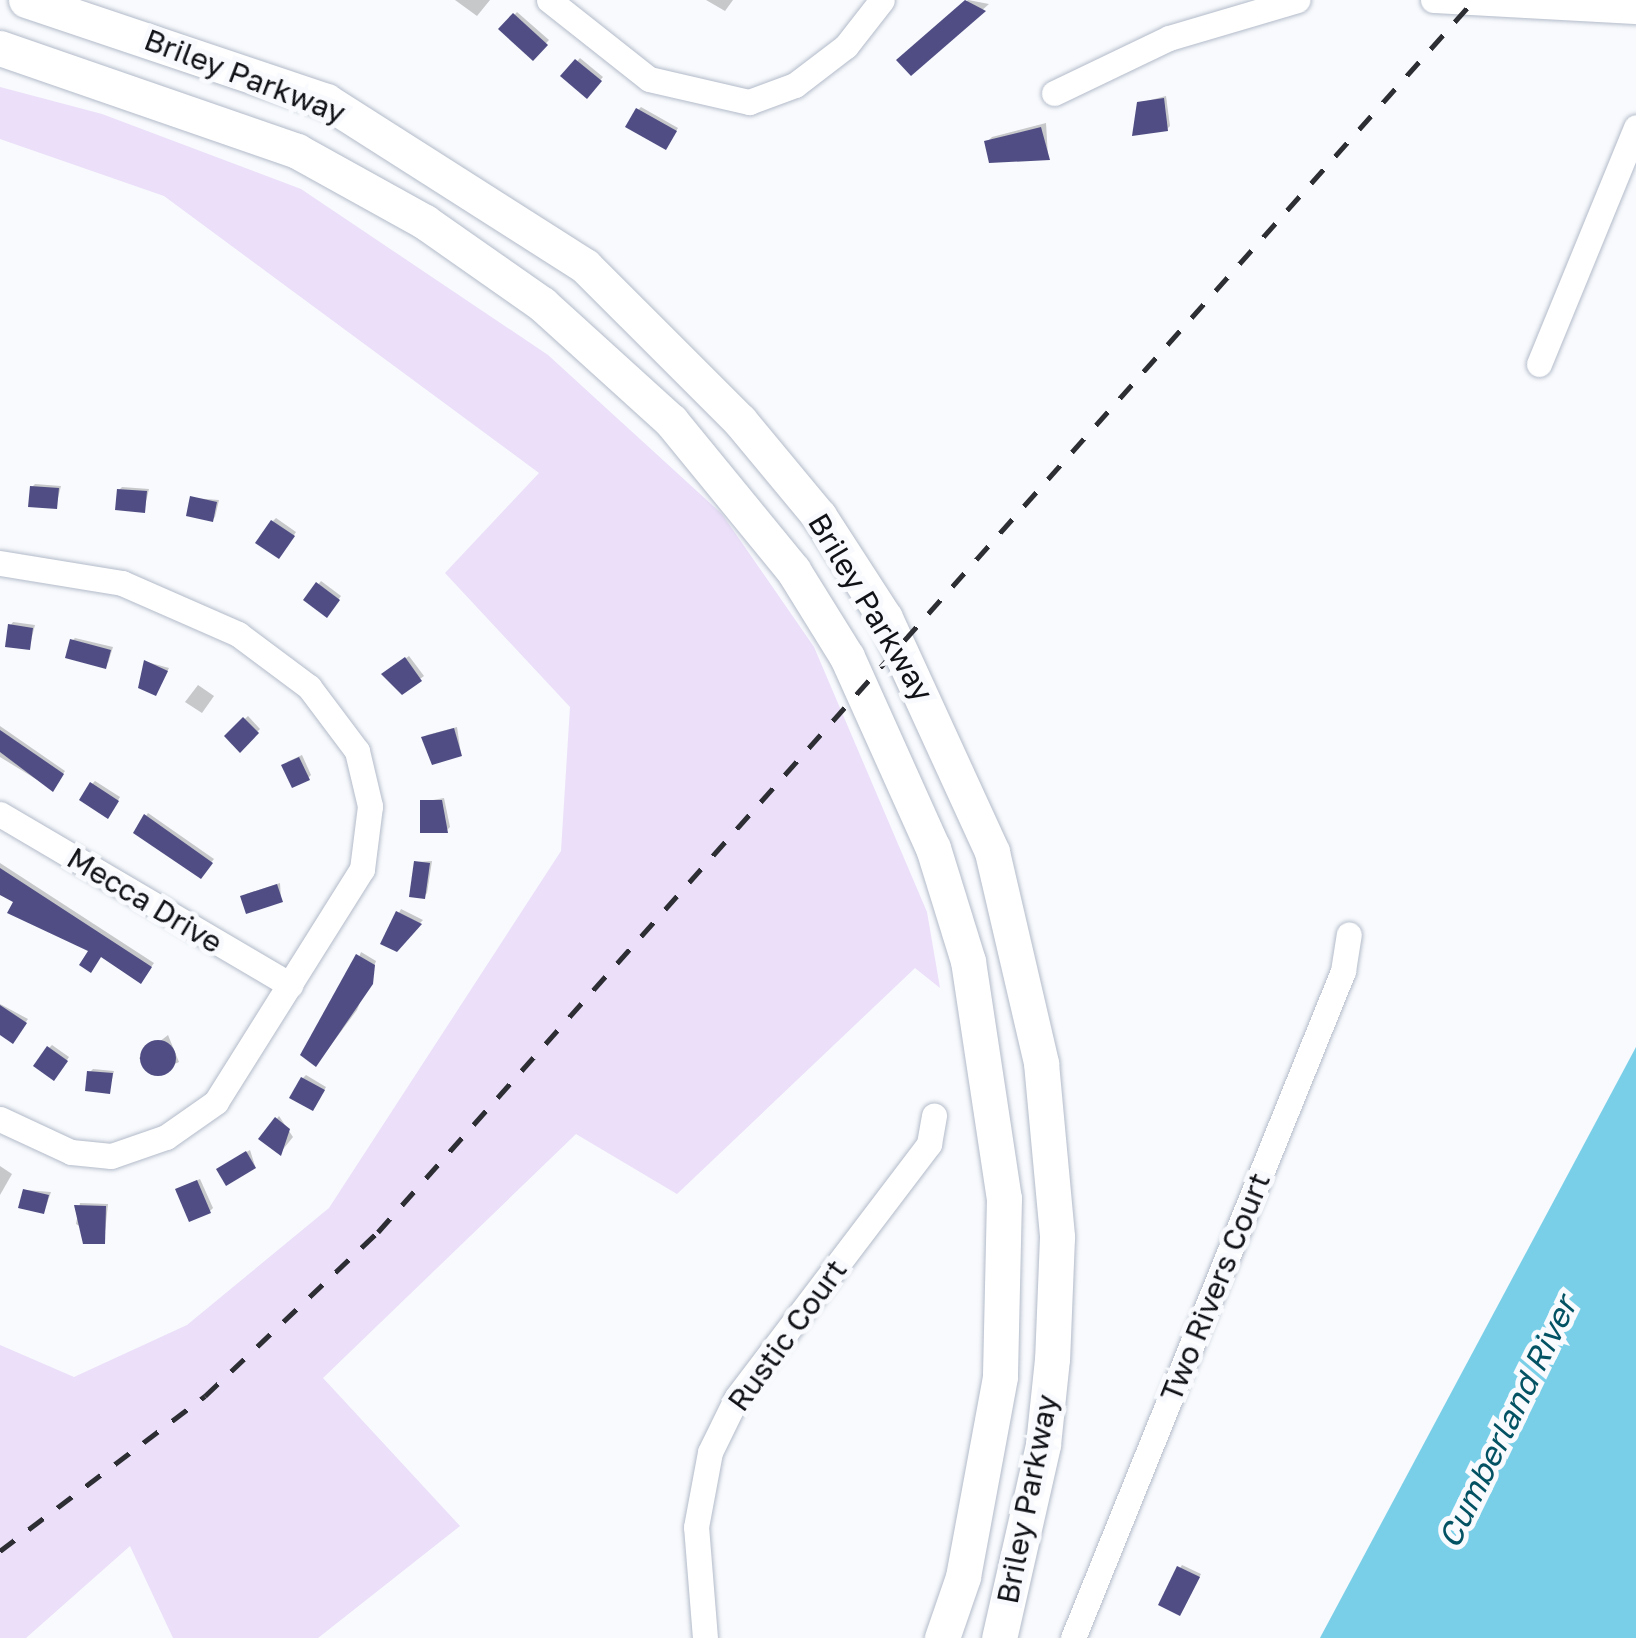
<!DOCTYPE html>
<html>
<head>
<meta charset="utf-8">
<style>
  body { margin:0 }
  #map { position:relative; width:1636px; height:1638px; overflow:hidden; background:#f8fafd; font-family:"Golos Text",sans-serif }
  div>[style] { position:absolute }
  .green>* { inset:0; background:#ebdff9 }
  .water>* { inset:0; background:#7acfe8 }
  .shadow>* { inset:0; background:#0003 }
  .building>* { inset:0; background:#504d84 }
  .round { border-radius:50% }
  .roads { filter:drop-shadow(0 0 2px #b3bbc9) drop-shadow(0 0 2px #b3bbc9) }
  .minor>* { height:25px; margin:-12.5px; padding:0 12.5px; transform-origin:12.5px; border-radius:12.5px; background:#fff }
  .highway>* { height:35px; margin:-17.5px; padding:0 17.5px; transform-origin:17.5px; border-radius:17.5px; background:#fff }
  .rail>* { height:5px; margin-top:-2.5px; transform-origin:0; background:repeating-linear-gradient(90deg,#2c2e33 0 18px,transparent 0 36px) }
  span { translate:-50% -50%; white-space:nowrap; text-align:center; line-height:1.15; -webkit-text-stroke:10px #f8fafd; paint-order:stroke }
  .street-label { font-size:30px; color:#101217 }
  .water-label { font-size:32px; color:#035263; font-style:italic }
</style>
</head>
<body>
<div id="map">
  <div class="green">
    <div style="clip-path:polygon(0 87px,102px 114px,301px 189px,548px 355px,722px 514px,814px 647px,927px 912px,940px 988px,915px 968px,677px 1194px,576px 1134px,323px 1378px,460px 1526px,318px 1638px,173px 1638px,130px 1546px,26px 1638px,0 1638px,0 1345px,74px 1377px,187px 1325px,329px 1208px,561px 851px,570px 707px,445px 573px,539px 473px,164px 196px,0 139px)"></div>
  </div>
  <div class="water">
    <div style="clip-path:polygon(1636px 1047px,1636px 1638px,1320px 1638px,1321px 1636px)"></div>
  </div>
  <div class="shadow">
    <div style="clip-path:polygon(455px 0,490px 0,477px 16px)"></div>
    <div style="clip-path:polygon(706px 0,733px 0,725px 11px)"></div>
    <div style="clip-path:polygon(968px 0,989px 4px,911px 73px,905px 55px)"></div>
    <div style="clip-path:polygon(517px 12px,549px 40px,533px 57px,502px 29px)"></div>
    <div style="clip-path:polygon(580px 58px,603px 77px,587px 95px,564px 76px)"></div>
    <div style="clip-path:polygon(1166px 96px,1170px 126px,1167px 129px,1139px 103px)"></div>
    <div style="clip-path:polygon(641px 107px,678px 128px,668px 144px,638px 110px)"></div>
    <div style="clip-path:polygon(1046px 123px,1048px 157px,987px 142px,992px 137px)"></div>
    <div style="clip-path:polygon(61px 486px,56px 506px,32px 487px,35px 484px)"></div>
    <div style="clip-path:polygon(149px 489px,144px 510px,119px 490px,122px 487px)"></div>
    <div style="clip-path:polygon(193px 498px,219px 500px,215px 517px,212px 520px)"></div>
    <div style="clip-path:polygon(276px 518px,296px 532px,282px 553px,273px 521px)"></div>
    <div style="clip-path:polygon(321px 581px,341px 596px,327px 614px,307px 599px)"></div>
    <div style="clip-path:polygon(35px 625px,29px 648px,10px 626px,13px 622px)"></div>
    <div style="clip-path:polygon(75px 638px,113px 647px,108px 663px,72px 641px)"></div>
    <div style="clip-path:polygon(409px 656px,424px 676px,402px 692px,387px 672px)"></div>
    <div style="clip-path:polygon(147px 662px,169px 668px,158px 690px)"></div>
    <div style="clip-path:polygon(198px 685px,214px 696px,202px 713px,185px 702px)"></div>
    <div style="clip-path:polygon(248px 716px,260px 729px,240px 749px,227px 736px)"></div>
    <div style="clip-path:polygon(0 726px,65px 771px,52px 789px,0 757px)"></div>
    <div style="clip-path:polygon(457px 727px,461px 754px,424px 738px,427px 735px)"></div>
    <div style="clip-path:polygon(302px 755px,311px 775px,308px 778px,287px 762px)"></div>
    <div style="clip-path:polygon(95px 781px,120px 797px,111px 812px,92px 784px)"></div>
    <div style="clip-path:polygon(444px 798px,450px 827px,447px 830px,422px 802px)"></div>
    <div style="clip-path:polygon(148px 813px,214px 859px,200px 876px,146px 816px)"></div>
    <div style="clip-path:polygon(432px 861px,427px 893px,424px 896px,416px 862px)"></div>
    <div style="clip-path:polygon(0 863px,154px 963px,144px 977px,0 892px)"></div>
    <div style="clip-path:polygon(280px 883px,281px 899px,243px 897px,246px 894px)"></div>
    <div style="clip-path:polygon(401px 909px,423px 920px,396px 949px,383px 943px)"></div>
    <div style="clip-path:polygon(361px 952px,376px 961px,357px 1010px,319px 1061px)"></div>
    <div style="clip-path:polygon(0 1004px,28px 1019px,15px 1037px,0 1033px)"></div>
    <div style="clip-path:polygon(168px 1035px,179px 1062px,151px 1075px,139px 1058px)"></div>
    <div style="clip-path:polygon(52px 1045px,69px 1057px,57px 1075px,49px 1048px)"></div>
    <div style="clip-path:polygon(114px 1071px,109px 1091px,90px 1072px,93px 1069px)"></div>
    <div style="clip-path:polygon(306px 1075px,326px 1087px,316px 1105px,303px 1078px)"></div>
    <div style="clip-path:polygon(279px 1116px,293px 1137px,280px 1153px,262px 1138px)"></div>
    <div style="clip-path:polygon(250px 1150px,255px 1166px,222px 1166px)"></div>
    <div style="clip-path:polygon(0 1166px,12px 1174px,0 1195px)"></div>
    <div style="clip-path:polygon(200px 1179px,213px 1208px,210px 1211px,181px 1187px)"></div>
    <div style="clip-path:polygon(25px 1190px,51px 1192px,44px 1212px)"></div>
    <div style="clip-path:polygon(80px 1203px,108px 1204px,104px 1241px,76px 1224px)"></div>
    <div style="clip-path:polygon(1182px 1565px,1201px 1574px,1183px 1610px,1180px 1568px)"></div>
  </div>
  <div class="building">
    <div style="clip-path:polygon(965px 0,986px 11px,911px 76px,896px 60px)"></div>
    <div style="clip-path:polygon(513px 13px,548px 45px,533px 61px,498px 29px)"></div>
    <div style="clip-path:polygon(575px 59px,602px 81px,587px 99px,560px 76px)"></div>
    <div style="clip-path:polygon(1164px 98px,1168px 131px,1132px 136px,1137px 102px)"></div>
    <div style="clip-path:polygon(636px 108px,677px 131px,666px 150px,625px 127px)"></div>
    <div style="clip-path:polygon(1041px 127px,1050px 160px,989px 163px,984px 141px)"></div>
    <div style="clip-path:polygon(30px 486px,59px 488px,57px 509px,28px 507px)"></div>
    <div style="clip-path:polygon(117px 489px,147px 491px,145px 513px,115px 510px)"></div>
    <div style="clip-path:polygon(190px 496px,217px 502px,213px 522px,186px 516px)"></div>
    <div style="clip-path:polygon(271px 520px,295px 536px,279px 559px,255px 543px)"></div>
    <div style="clip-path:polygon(316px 582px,340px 600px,327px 618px,303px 600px)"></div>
    <div style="clip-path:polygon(8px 624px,33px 628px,30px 650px,5px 647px)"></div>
    <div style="clip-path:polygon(70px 639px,111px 650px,106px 669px,65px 658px)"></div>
    <div style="clip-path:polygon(405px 657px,422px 681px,402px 695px,381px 674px)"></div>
    <div style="clip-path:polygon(144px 660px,168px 671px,156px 696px,138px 688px)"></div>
    <div style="clip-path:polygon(243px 717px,259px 733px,240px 753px,224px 736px)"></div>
    <div style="clip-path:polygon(454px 728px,462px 756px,432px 765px,421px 737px)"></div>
    <div style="clip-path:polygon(0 730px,64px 774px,53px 792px,0 752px)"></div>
    <div style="clip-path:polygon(299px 757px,310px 780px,292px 788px,281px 765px)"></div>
    <div style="clip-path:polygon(90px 782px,119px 801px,108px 819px,79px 800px)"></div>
    <div style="clip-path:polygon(420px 800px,442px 800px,448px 833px,420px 833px)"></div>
    <div style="clip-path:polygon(144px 814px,213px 863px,201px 879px,133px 833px)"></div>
    <div style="clip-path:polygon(414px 861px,430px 863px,425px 899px,409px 897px)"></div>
    <div style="clip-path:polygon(0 868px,152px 967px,141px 984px,101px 957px,91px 973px,79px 965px,88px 951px,7px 913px,13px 902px,0 895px)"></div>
    <div style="clip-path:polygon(277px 884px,283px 902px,246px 914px,240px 896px)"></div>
    <div style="clip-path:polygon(396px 911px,422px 924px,397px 952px,380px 944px)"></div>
    <div style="clip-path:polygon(356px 954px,375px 965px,373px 984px,316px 1067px,300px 1055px)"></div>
    <div style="clip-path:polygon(0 1005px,27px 1023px,13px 1044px,0 1035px)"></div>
    <div class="round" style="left:140px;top:1040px;width:36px;height:36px"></div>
    <div style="clip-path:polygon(47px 1046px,68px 1061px,54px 1081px,33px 1066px)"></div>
    <div style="clip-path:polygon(87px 1071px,113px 1073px,110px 1094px,85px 1091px)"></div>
    <div style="clip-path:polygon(301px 1077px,325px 1090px,313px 1111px,289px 1098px)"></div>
    <div style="clip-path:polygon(275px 1117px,290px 1129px,281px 1156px,258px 1139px)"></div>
    <div style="clip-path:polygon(246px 1151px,256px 1168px,226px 1186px,216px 1169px)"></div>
    <div style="clip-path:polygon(197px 1180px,211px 1213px,189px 1222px,175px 1189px)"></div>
    <div style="clip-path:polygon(23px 1189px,49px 1195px,44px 1214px,18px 1208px)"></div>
    <div style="clip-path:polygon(74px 1205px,106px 1206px,105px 1244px,83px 1244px)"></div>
    <div style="clip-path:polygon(1177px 1566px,1200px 1577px,1180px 1616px,1158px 1605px)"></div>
  </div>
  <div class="roads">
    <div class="minor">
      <div style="left:549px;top:0;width:127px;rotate:38.3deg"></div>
      <div style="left:649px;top:79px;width:103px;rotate:13deg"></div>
      <div style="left:749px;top:102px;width:49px;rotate:-20.3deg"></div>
      <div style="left:795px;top:85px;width:64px;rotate:-37.4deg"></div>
      <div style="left:846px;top:46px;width:58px;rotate:-52deg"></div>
      <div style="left:1433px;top:0;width:203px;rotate:3.1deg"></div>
      <div style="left:1054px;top:93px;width:127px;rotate:-25.6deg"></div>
      <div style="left:1169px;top:38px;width:134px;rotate:-16.5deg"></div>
      <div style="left:1539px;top:364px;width:256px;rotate:-67.7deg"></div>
      <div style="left:0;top:563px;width:124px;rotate:9.3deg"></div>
      <div style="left:122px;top:583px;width:127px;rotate:23.7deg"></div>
      <div style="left:238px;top:634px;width:89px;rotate:36.7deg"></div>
      <div style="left:309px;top:687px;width:80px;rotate:53.1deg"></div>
      <div style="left:357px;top:751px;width:57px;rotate:76.7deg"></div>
      <div style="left:370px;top:806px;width:64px;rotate:97.2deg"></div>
      <div style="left:362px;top:869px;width:275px;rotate:122.1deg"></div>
      <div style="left:216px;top:1102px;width:61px;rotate:145deg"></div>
      <div style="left:166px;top:1137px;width:58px;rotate:160.9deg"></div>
      <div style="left:111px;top:1156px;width:40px;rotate:-174.3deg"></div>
      <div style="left:71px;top:1152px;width:78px;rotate:-155.1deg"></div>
      <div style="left:0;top:814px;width:337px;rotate:30.5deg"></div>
      <div style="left:705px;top:1638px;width:111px;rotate:-94.6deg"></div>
      <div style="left:696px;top:1527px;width:76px;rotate:-79.4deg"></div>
      <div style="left:710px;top:1452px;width:61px;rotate:-63.9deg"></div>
      <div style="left:737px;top:1397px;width:318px;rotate:-52.8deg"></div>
      <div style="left:929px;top:1144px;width:29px;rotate:-80deg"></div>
      <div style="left:1073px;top:1638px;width:720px;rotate:-67.96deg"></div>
      <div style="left:1343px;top:971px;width:37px;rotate:-81deg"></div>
    </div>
    <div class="highway">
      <div style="left:26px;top:0;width:317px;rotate:18.6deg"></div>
      <div style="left:326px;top:101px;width:307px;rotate:32.5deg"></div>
      <div style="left:585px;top:266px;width:219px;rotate:45deg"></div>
      <div style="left:740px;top:421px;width:124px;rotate:50.3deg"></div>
      <div style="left:819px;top:516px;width:121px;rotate:57.1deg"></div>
      <div style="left:885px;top:618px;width:257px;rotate:65.4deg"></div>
      <div style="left:992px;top:852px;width:217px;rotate:76.9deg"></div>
      <div style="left:1041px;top:1063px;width:175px;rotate:84.7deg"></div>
      <div style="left:1057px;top:1237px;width:122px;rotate:92.3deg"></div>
      <div style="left:1052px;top:1359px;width:86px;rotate:96deg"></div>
      <div style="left:1043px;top:1445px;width:198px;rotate:102.8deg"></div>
      <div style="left:0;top:48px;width:314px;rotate:19.1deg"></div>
      <div style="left:297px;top:151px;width:146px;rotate:29deg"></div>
      <div style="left:425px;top:222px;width:143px;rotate:35deg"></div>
      <div style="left:542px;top:304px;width:174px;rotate:42.2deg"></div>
      <div style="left:671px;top:421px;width:193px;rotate:50.7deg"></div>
      <div style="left:793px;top:570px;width:102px;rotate:58.2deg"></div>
      <div style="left:847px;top:657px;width:209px;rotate:65.8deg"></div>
      <div style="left:933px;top:848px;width:118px;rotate:72.8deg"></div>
      <div style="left:968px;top:961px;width:240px;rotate:81.4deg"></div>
      <div style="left:1004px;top:1198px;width:179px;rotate:91.3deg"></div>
      <div style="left:1000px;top:1377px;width:203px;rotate:100.5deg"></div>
      <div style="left:963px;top:1577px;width:65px;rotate:109deg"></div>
    </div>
  </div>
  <div class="rail">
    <div style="left:0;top:1551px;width:257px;rotate:-37.1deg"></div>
    <div style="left:205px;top:1396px;width:238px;rotate:-43.5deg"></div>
    <div style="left:378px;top:1232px;width:1649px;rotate:-48.34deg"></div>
  </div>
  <div class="street-label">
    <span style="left:245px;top:76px;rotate:21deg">Briley Parkway</span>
    <span style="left:871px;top:607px;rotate:59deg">Briley Parkway</span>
    <span style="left:145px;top:900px;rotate:31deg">Mecca Drive</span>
    <span style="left:1215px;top:1287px;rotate:-68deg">Two Rivers Court</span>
    <span style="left:787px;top:1335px;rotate:-54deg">Rustic Court</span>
    <span style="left:1027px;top:1499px;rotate:-79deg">Briley Parkway</span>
  </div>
  <div class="water-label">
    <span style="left:1507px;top:1422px;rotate:-64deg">Cumberland River</span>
  </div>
</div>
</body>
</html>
